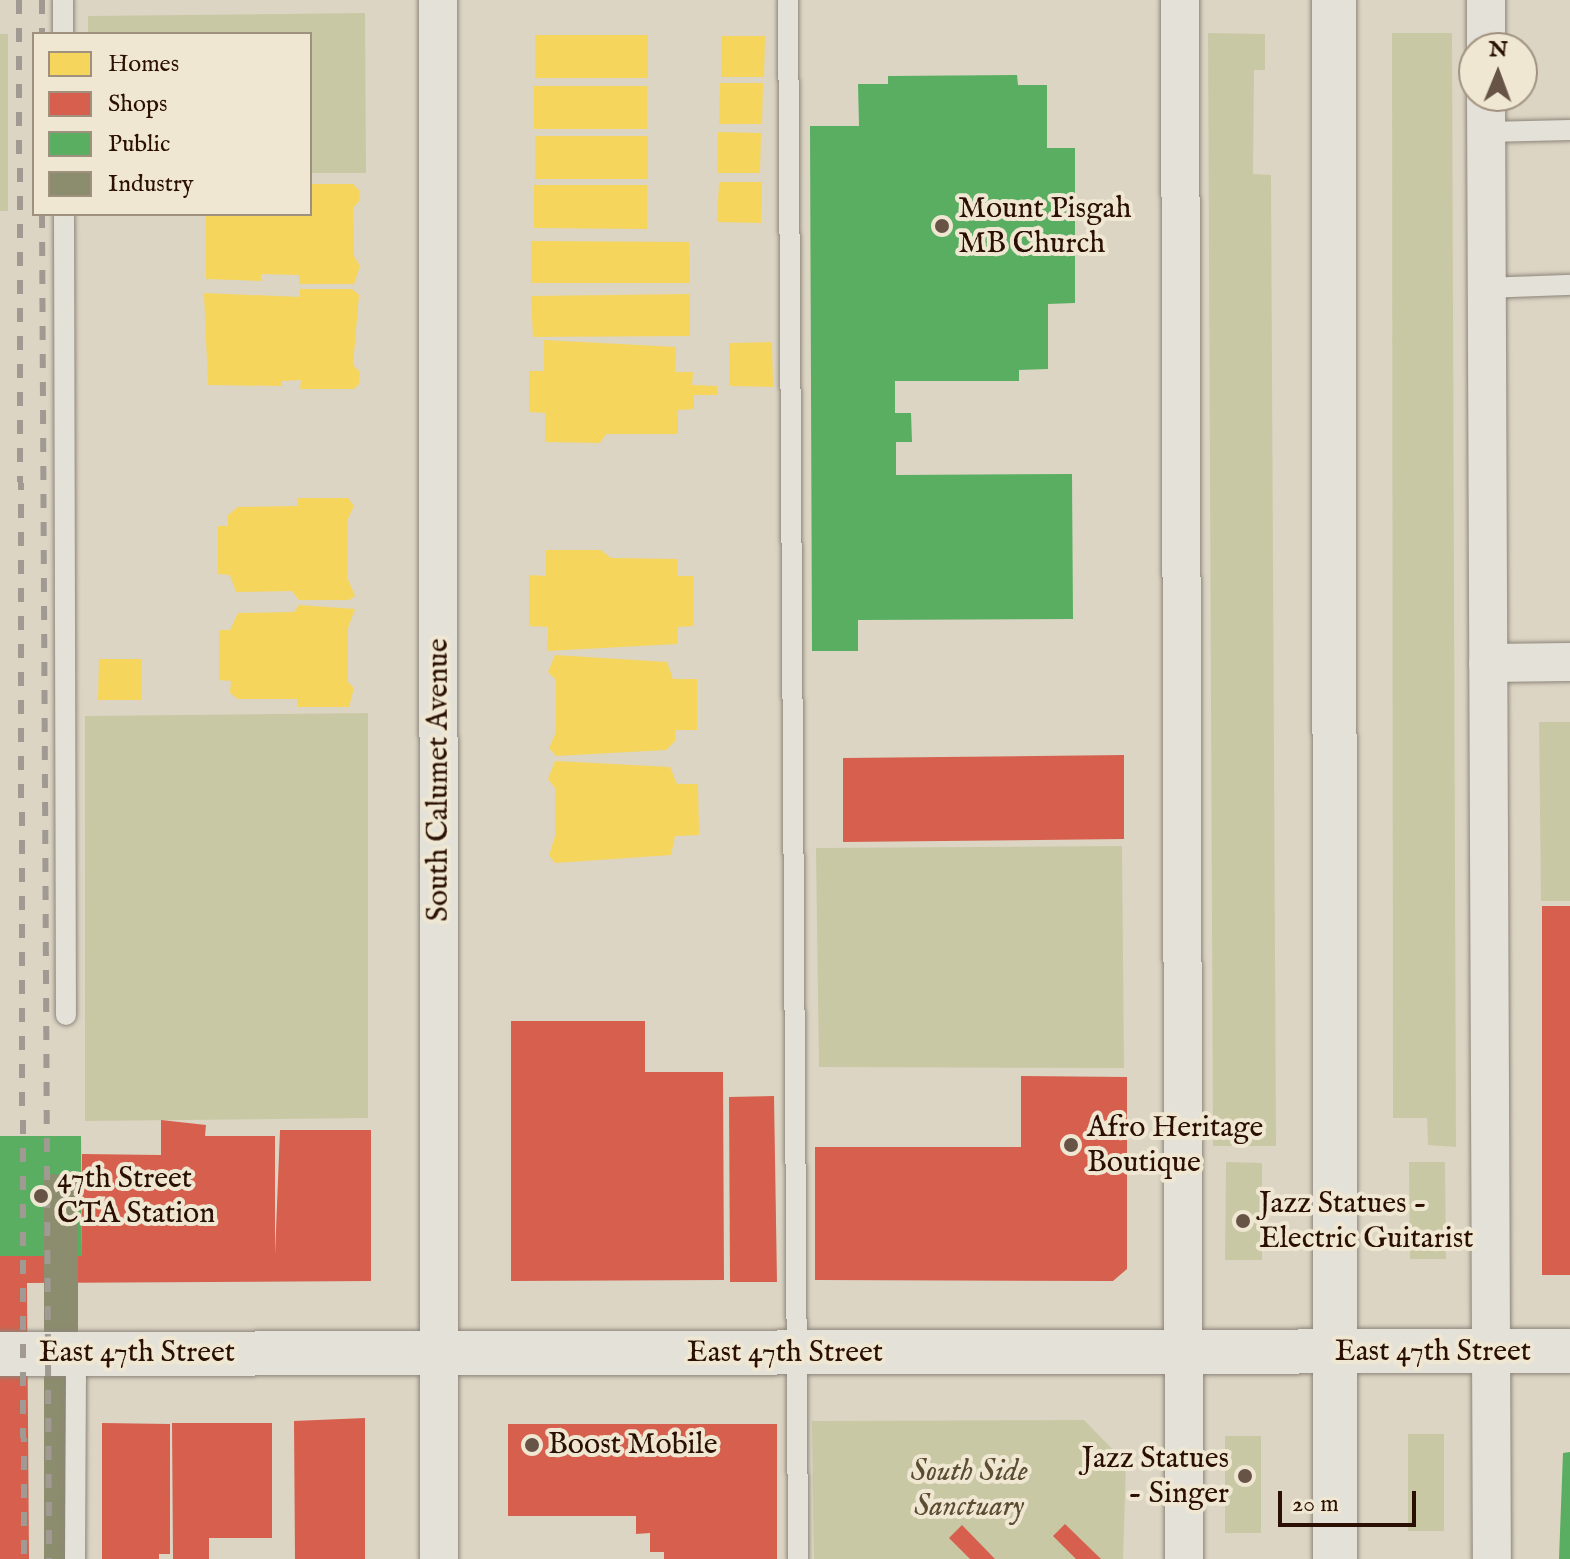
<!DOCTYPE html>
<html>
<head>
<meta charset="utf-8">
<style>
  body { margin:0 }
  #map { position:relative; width:1570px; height:1559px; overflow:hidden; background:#dcd5c4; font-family:"IM FELL English",serif }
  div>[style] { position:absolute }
  .green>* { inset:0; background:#c9c8a5 }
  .homes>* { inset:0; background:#f6d55c }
  .shops>* { inset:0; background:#d6604d }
  .public>* { inset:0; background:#5aae61 }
  .industry>* { inset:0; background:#8c8c6e }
  .roads { filter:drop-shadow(0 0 2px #8d857a) drop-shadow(0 0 2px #8d857a) }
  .lane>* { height:20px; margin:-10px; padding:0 10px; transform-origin:10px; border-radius:10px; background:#e4e1d8 }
  .street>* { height:38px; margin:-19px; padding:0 19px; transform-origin:19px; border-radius:19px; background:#e4e1d8 }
  .secondary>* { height:44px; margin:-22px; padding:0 22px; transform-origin:22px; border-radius:22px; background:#e4e1d8 }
  .rail>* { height:6px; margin-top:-3px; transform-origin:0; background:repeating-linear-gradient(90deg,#a09a93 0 14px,transparent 0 28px) }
  .dots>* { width:22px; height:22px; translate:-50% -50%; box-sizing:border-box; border:4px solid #efe7d2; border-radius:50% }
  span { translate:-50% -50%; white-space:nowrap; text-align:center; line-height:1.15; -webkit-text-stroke:8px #efe7d2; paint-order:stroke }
  .poi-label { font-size:30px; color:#2a0f02 }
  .left { translate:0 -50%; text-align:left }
  .right { translate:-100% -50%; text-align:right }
  .street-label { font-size:30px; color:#2a0f02 }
  .park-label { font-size:30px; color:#5c4c32; font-style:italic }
  .legend { position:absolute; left:32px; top:32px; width:280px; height:184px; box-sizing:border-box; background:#efe7d2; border:2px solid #a0917f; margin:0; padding:10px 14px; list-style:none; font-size:24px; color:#2a0f02 }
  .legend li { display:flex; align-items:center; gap:16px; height:40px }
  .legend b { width:40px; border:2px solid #a0917f }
  .north { position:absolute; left:1458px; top:32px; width:80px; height:80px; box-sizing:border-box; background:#efe7d2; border:2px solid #a0917f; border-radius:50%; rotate:1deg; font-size:22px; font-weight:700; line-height:32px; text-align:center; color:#2a0f02 }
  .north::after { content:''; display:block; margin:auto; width:28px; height:36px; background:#685446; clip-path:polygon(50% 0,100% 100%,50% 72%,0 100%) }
  .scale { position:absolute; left:1278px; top:1491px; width:138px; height:36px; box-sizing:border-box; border:4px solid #2a0f02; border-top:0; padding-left:10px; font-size:24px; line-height:28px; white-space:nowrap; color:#2a0f02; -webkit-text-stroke:6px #efe7d2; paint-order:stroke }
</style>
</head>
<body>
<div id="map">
  <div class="green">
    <div style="clip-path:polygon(365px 13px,366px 173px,310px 173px,310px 34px,88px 34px,88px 16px)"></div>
    <div style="clip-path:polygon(1208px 33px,1265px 34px,1265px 70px,1254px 70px,1253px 174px,1271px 175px,1276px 1146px,1213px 1146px)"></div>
    <div style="clip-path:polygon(1392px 33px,1452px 33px,1456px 1147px,1428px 1145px,1427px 1118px,1393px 1118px)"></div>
    <div style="clip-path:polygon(0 34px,8px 34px,8px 211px,0 211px)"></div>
    <div style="clip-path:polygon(368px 713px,368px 1118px,85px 1121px,85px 716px)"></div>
    <div style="clip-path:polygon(1539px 722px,1570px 722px,1570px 901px,1541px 901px)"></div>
    <div style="clip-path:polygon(1122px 846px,1124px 1068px,819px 1067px,816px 848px)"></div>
    <div style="clip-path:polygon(1226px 1162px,1262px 1163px,1262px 1260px,1225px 1260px)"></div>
    <div style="clip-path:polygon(1409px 1162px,1445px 1162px,1446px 1259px,1410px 1259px)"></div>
    <div style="clip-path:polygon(1084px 1420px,1126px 1463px,1123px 1559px,814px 1559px,812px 1421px)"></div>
    <div style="clip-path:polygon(1408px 1434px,1444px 1434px,1444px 1531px,1408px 1531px)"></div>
    <div style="clip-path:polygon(1225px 1436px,1261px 1436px,1261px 1533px,1225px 1533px)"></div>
  </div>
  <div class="homes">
    <div style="clip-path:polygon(535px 35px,648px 35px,648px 78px,535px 78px)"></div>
    <div style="clip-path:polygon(722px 36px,765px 36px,764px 77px,721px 77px)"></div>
    <div style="clip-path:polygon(720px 83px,763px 83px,762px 124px,719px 124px)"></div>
    <div style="clip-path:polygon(534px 86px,647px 86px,647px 129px,534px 129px)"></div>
    <div style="clip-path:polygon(718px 132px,761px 133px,760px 173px,717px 173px)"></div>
    <div style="clip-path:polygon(535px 136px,648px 136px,648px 179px,535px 179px)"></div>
    <div style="clip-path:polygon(719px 182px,762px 182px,761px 223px,717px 222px)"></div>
    <div style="clip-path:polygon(310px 184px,353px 184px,359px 190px,360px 200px,353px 208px,354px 256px,360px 266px,354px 284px,299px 284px,299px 275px,261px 274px,261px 281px,206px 279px,206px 214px,310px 214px)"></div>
    <div style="clip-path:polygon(534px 185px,647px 185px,647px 229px,534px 228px)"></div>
    <div style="clip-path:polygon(531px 241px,689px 242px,690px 283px,531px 283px)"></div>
    <div style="clip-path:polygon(300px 289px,352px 289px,359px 295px,353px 365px,360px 372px,359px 384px,354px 389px,300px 389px,301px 380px,282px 381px,282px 386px,208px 385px,204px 293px,300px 297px)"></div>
    <div style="clip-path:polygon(690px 294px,690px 336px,533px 337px,531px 296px)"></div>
    <div style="clip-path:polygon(544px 340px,676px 347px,675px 372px,693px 372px,692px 385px,717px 386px,717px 395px,694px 395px,694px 409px,678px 410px,678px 434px,606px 434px,600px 443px,545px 442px,545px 413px,529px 412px,529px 371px,544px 371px)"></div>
    <div style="clip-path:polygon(772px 342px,773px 387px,730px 386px,729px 343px)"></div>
    <div style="clip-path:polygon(298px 498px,348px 498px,354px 506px,347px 521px,347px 577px,355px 596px,349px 600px,299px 600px,292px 591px,236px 592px,230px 575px,218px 574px,218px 526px,228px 526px,228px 515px,238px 507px,298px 506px)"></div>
    <div style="clip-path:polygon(546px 550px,601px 550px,611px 558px,677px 559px,677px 576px,693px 576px,693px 626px,678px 627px,677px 644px,547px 651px,548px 627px,529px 626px,529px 575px,546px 576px)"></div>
    <div style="clip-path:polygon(299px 605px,355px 609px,348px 628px,348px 682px,354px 688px,349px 707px,297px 707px,297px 699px,238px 699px,230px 693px,231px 681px,219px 680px,219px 630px,230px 630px,238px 613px,294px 612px)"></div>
    <div style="clip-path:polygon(555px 655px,667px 662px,673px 679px,697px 679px,697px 730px,675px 730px,675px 741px,666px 750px,556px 756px,549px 748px,556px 732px,556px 680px,548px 672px)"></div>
    <div style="clip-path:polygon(99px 659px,142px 659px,141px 700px,98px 700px)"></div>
    <div style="clip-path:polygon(555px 761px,670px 767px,677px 784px,698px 784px,699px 835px,675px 836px,671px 855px,555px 863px,549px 855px,555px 836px,555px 788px,548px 779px)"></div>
  </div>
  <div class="shops">
    <div style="clip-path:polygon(1124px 755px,1124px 839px,843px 842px,843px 758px)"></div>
    <div style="clip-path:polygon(1542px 906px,1570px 906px,1570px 1275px,1542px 1275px)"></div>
    <div style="clip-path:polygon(511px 1021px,645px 1021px,645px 1072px,723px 1072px,724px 1280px,511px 1281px)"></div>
    <div style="clip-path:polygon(1021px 1076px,1127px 1077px,1127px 1269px,1113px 1281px,815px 1280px,815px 1147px,1021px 1147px)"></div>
    <div style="clip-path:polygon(774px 1096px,777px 1282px,730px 1282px,729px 1097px)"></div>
    <div style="clip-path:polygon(161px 1120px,206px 1125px,205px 1136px,275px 1136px,275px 1255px,280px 1130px,371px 1130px,371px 1281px,27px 1283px,29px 1559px,0 1559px,0 1175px,27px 1174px,27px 1256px,82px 1256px,82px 1154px,161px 1155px)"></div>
    <div style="clip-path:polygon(365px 1418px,365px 1559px,295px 1559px,294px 1421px)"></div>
    <div style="clip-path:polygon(102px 1423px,170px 1424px,170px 1554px,159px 1554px,159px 1559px,102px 1559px)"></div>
    <div style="clip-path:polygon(172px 1423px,272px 1423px,272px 1538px,209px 1538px,209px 1559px,173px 1559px)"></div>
    <div style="clip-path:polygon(508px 1424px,777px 1424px,777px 1559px,664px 1559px,664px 1552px,650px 1552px,650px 1533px,636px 1534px,636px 1516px,508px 1516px)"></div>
    <div style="clip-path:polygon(1065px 1524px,1101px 1559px,1076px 1559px,1053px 1536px)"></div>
    <div style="clip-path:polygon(962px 1525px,995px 1559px,970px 1559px,949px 1538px)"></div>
  </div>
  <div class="public">
    <div style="clip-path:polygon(1017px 75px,1018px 85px,1047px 85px,1047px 148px,1075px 148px,1075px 303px,1048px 304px,1048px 369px,1019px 370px,1019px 381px,895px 381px,895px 413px,911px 413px,912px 442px,896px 442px,896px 475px,1072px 474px,1073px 619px,858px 620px,858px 651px,812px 651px,810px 126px,859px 126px,858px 84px,888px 84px,888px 76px)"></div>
    <div style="clip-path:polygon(0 1136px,81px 1136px,82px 1256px,0 1256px)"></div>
    <div style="clip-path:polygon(1570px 1452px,1570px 1559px,1559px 1559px,1563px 1453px)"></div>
  </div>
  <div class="industry">
    <div style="clip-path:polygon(44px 1174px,78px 1175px,78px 1559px,44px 1559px)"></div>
  </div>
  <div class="roads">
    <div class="lane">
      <div style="left:788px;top:0;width:1559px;rotate:89.63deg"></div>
      <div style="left:63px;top:34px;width:34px;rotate:-90deg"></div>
      <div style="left:1486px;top:132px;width:84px;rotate:-1.4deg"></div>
      <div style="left:64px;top:214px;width:801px;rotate:89.86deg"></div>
      <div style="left:1487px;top:288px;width:83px;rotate:-2.1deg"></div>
      <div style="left:75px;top:1559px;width:206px;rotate:-89.7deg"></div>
    </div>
    <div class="street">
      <div style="left:438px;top:0;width:1559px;rotate:89.96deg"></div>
      <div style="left:1180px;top:0;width:1559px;rotate:89.85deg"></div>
      <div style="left:1486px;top:0;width:48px;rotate:90deg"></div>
      <div style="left:1486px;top:96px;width:1463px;rotate:89.77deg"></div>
      <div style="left:1488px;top:663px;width:82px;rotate:-0.7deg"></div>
    </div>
    <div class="secondary">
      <div style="left:1334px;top:0;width:1559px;rotate:89.96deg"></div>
      <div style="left:0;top:1354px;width:1570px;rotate:-0.11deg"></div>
    </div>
  </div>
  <div class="rail">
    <div style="left:19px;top:0;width:1559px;rotate:89.82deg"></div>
    <div style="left:42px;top:0;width:34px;rotate:90deg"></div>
    <div style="left:42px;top:214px;width:1345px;rotate:89.7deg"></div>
  </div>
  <div class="dots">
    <div style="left:942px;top:226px;background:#685446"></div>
    <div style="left:1071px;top:1145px;background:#685446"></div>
    <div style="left:41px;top:1196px;background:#685446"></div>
    <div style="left:1243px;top:1221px;background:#685446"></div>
    <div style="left:532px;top:1445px;background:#685446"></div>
    <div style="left:1245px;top:1476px;background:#685446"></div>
  </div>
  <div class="poi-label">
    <span class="left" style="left:958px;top:226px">Mount Pisgah<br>MB Church</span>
    <span class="left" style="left:1087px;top:1145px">Afro Heritage<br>Boutique</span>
    <span class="left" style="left:57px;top:1196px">47th Street<br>CTA Station</span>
    <span class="left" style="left:1259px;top:1221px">Jazz Statues -<br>Electric Guitarist</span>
    <span class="left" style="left:548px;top:1445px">Boost Mobile</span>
    <span class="right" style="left:1229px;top:1476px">Jazz Statues<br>- Singer</span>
  </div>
  <div class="street-label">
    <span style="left:439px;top:780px;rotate:-90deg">South Calumet Avenue</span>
    <span style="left:1433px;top:1352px">East 47th Street</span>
    <span style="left:137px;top:1353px">East 47th Street</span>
    <span style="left:785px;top:1353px">East 47th Street</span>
  </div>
  <div class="park-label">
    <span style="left:969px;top:1489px">South Side<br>Sanctuary</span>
  </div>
  <ul class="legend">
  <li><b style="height:22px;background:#f6d55c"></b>Homes</li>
  <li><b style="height:22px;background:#d6604d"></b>Shops</li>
  <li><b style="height:22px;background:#5aae61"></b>Public</li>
  <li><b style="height:22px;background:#8c8c6e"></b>Industry</li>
  </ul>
  <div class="north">N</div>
  <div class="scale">20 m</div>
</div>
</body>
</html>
